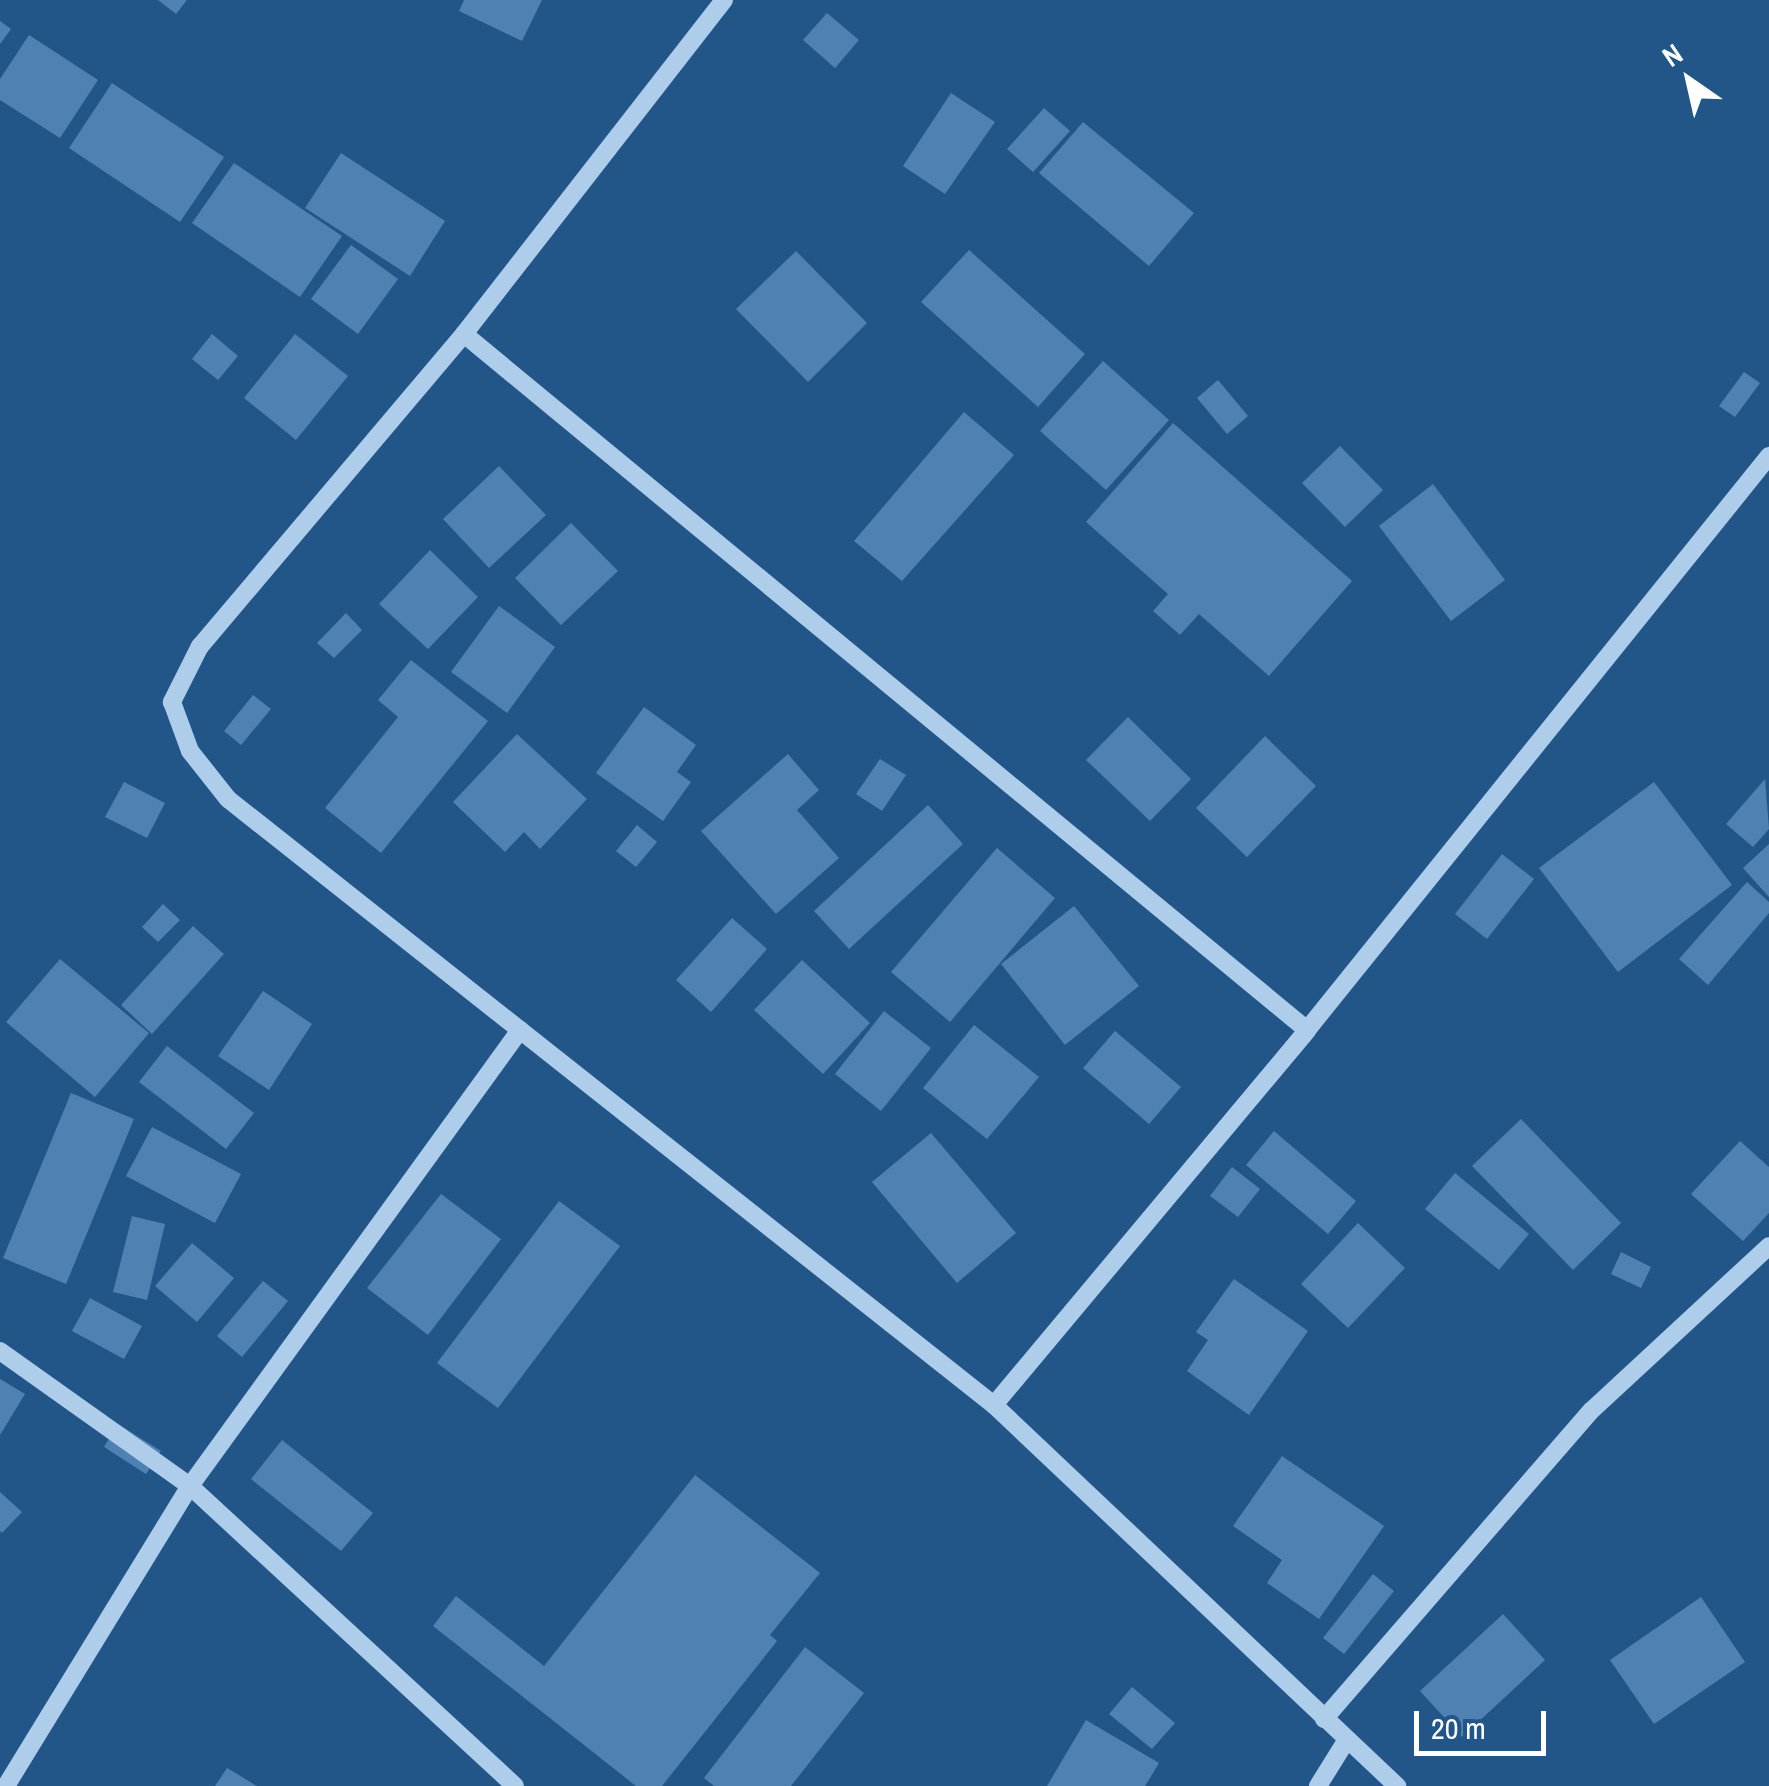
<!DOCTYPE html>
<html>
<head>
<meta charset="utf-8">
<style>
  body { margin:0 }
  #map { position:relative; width:1769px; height:1786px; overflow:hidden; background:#225689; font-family:"Archivo Narrow",sans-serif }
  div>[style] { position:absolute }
  .building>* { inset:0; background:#4f82b2 }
  .minor>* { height:18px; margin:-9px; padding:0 9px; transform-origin:9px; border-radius:9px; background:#aecdea }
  span { translate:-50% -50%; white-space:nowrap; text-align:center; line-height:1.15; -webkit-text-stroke:9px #225689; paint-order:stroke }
  .north { position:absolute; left:1639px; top:30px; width:100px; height:100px; -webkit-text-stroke:8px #225689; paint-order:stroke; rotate:326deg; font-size:28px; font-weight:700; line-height:40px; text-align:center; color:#fff }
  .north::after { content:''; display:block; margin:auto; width:35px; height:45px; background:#fff; clip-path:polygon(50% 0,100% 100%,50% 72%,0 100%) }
  .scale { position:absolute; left:1414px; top:1711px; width:132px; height:45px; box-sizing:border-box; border:5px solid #fff; border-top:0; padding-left:12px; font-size:30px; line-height:35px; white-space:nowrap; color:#fff; -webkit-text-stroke:8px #225689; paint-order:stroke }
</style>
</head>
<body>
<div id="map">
  <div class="building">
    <div style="clip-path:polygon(158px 0,187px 0,176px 14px)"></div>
    <div style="clip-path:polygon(464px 0,542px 0,522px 41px,459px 11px)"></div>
    <div style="clip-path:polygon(827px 13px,859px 40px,835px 68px,803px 40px)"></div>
    <div style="clip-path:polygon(0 21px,11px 29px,0 44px)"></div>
    <div style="clip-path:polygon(29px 35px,98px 80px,60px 138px,0 100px,0 79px)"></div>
    <div style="clip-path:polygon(112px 83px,224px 157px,180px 222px,69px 148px)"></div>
    <div style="clip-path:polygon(951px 93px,995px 122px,945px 194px,903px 166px)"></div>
    <div style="clip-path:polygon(1044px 108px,1070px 131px,1033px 172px,1007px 149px)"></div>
    <div style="clip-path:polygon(1083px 122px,1194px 213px,1149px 266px,1039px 173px)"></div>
    <div style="clip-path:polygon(341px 153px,445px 221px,410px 276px,305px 208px)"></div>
    <div style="clip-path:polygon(234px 163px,342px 236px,300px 297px,192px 223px)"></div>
    <div style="clip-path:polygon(351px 245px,398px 279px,358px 334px,311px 299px)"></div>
    <div style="clip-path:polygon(969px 250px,1085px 354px,1038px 407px,921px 302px)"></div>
    <div style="clip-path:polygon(796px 251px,867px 323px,808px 382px,736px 309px)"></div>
    <div style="clip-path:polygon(212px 334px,238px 356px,218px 380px,192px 359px)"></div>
    <div style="clip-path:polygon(295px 334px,348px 376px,296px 440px,244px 398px)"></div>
    <div style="clip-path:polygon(1103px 361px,1169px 420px,1106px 490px,1040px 431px)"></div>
    <div style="clip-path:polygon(1744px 372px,1760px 383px,1735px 417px,1719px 406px)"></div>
    <div style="clip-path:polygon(1218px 380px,1248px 416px,1227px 434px,1197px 398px)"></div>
    <div style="clip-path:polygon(964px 412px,1014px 455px,902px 581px,854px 541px)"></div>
    <div style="clip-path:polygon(1173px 423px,1352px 581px,1269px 676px,1199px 614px,1180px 635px,1153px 611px,1168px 594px,1086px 522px)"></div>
    <div style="clip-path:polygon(1340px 446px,1383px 490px,1345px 527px,1302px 483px)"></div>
    <div style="clip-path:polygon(499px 466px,546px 515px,489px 568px,443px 519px)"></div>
    <div style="clip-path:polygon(1433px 484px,1505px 580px,1451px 621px,1379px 526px)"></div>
    <div style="clip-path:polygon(571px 523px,618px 571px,561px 625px,515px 578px)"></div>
    <div style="clip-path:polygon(430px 550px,478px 597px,428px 649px,379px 604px)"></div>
    <div style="clip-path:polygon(499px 606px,555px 647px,507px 713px,451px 672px)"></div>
    <div style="clip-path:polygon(346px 613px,362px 630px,334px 658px,317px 643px)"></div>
    <div style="clip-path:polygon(411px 660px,488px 721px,381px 853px,325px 808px,398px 717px,378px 700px)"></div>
    <div style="clip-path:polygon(253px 695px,271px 709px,241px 745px,224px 731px)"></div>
    <div style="clip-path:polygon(644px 707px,696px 745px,677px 772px,691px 782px,663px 821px,596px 773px)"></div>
    <div style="clip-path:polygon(1128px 717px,1191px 779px,1150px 821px,1086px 760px)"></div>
    <div style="clip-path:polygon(517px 734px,587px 799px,540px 849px,524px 832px,505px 852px,453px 802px)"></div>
    <div style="clip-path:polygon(1265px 736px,1316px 786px,1247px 857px,1196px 808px)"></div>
    <div style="clip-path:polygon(788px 754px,819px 790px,797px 810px,839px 858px,776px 914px,701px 831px)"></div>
    <div style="clip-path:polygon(880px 759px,906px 775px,882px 811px,856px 794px)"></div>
    <div style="clip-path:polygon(1765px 779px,1769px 829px,1753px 847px,1726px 824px)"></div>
    <div style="clip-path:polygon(124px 782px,165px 803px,147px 838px,105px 817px)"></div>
    <div style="clip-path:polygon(1654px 782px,1732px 885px,1618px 972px,1539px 868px)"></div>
    <div style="clip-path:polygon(928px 805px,963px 844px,849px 949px,814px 911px)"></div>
    <div style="clip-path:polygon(637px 825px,657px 842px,636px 867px,616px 851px)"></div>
    <div style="clip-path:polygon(1769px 844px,1769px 897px,1743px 868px)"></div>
    <div style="clip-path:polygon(997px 848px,1055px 898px,950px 1022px,891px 972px)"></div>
    <div style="clip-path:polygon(1502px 854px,1534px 879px,1487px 939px,1455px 914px)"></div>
    <div style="clip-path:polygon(1747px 882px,1769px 902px,1769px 913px,1708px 985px,1679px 959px)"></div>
    <div style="clip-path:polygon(163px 904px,180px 920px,158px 942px,142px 927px)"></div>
    <div style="clip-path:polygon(1074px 906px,1139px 986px,1065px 1045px,1001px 964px)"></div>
    <div style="clip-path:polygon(732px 918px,767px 949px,711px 1012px,676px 980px)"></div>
    <div style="clip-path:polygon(193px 926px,224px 954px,152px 1034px,121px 1005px)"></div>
    <div style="clip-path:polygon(60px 959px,149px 1033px,95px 1097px,6px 1022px)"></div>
    <div style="clip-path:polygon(802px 960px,870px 1023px,823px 1074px,754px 1010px)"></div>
    <div style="clip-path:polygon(263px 991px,312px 1024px,269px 1090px,218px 1056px)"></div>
    <div style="clip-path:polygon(884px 1011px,931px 1048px,881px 1111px,835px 1074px)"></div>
    <div style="clip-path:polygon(974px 1025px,1039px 1077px,987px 1139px,923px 1088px)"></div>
    <div style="clip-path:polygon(1115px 1031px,1181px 1087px,1149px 1124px,1083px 1068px)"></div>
    <div style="clip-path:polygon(167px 1046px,254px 1113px,226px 1149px,139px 1082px)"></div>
    <div style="clip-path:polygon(71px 1093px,134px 1119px,66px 1284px,3px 1258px)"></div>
    <div style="clip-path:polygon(1521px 1119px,1621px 1223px,1573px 1270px,1472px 1166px)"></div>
    <div style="clip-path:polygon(152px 1127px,241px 1174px,215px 1223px,126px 1176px)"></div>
    <div style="clip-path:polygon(1274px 1131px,1356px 1201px,1328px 1234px,1246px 1165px)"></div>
    <div style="clip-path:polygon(931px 1133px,1016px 1233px,957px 1283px,872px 1182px)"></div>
    <div style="clip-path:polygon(1740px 1141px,1769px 1167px,1769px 1213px,1743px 1241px,1691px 1194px)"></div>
    <div style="clip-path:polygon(1232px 1167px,1260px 1189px,1238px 1217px,1210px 1196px)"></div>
    <div style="clip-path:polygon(1455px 1173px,1529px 1234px,1499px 1270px,1425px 1209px)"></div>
    <div style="clip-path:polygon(441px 1194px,501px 1239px,428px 1335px,367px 1288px)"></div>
    <div style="clip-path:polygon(559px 1201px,620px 1246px,498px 1408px,437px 1363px)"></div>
    <div style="clip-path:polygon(132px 1216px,165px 1224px,147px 1300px,113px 1292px)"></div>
    <div style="clip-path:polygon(1358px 1223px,1405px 1268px,1348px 1328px,1301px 1284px)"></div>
    <div style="clip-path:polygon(192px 1243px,234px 1278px,197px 1322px,155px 1286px)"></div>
    <div style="clip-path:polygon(1621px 1252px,1651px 1267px,1641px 1288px,1611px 1274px)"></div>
    <div style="clip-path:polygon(1234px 1279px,1308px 1331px,1249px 1415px,1187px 1371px,1208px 1340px,1196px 1332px)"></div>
    <div style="clip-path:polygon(263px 1281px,288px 1301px,242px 1357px,217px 1336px)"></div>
    <div style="clip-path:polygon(90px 1298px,142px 1326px,124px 1359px,72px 1331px)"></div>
    <div style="clip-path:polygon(0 1379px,25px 1394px,0 1435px)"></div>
    <div style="clip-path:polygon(118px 1424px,161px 1451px,146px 1474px,104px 1447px)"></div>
    <div style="clip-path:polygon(282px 1440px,373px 1513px,341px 1551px,251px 1479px)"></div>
    <div style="clip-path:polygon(1282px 1456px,1384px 1526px,1319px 1619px,1267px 1583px,1282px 1560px,1233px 1526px)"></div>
    <div style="clip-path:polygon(695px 1475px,820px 1573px,770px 1635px,777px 1641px,662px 1786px,636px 1786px,433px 1626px,456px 1596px,544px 1666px)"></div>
    <div style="clip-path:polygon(0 1492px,22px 1512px,2px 1533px,0 1531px)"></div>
    <div style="clip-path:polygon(1373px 1574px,1394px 1591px,1344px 1654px,1323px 1638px)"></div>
    <div style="clip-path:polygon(1701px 1597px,1745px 1662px,1654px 1724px,1610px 1660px)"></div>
    <div style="clip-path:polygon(1503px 1614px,1545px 1660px,1462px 1737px,1420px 1691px)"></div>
    <div style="clip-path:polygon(805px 1647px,864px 1693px,791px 1786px,714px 1786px,704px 1778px)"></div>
    <div style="clip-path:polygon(1132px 1687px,1175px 1723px,1152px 1749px,1109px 1714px)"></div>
    <div style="clip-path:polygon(1086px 1720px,1159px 1763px,1145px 1786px,1047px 1786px)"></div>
    <div style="clip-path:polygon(227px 1768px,257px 1786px,215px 1786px)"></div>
  </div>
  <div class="minor">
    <div style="left:724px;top:0;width:423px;rotate:127.9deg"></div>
    <div style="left:464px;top:334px;width:409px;rotate:130.2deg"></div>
    <div style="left:200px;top:646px;width:63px;rotate:116.6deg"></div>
    <div style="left:172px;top:702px;width:52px;rotate:69.8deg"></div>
    <div style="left:190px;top:751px;width:61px;rotate:51.6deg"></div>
    <div style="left:228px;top:799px;width:977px;rotate:38.35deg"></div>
    <div style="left:994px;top:1405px;width:555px;rotate:43.39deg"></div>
    <div style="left:464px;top:334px;width:1093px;rotate:39.54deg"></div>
    <div style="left:0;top:1351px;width:233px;rotate:35.4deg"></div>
    <div style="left:190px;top:1486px;width:442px;rotate:42.7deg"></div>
    <div style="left:994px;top:1405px;width:488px;rotate:-50.1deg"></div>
    <div style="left:1307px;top:1030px;width:737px;rotate:-51.17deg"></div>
    <div style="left:1324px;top:1719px;width:409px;rotate:-49.1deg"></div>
    <div style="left:1592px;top:1410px;width:241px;rotate:-42.8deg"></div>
    <div style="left:6px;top:1786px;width:352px;rotate:-58.5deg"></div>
    <div style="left:190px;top:1486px;width:563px;rotate:-54.11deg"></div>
    <div style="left:1318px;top:1786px;width:53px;rotate:-58.1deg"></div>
  </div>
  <div class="north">N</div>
  <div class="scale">20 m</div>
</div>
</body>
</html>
